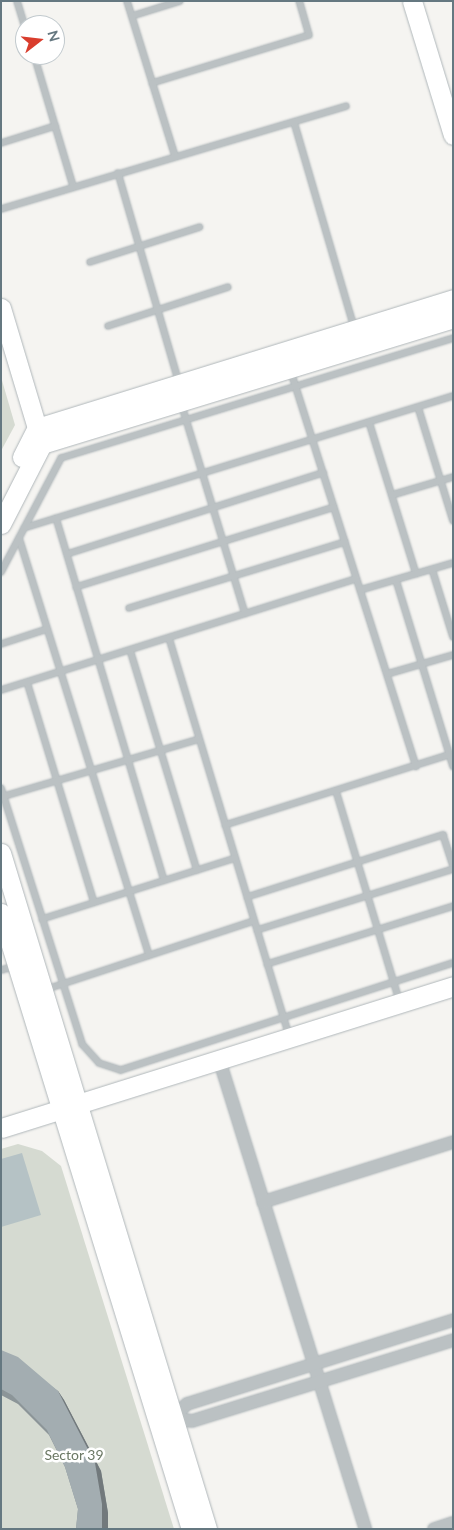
<!DOCTYPE html>
<html>
<head>
<meta charset="utf-8">
<style>
  body { margin:0 }
  #map { position:relative; width:454px; height:1530px; overflow:hidden; background:#f5f4f1; font-family:Lato,sans-serif }
  div>[style] { position:absolute }
  .green>* { inset:0; background:#d5dad1 }
  .water>* { inset:0; background:#b5c2c5 }
  .roads { filter:drop-shadow(0 0 1px #b0b7ba) drop-shadow(0 0 1px #b0b7ba) }
  .lane>* { height:6px; margin:-3px; padding:0 3px; transform-origin:3px; border-radius:3px; background:#bbc1c3 }
  .street>* { height:12px; margin:-6px; padding:0 6px; transform-origin:6px; border-radius:6px; background:#bbc1c3 }
  .secondary>* { height:19px; margin:-9.5px; padding:0 9.5px; transform-origin:9.5px; border-radius:9.5px; background:#fff }
  .wall>* { inset:0; background:#8c9598 }
  .shaded-wall>* { inset:0; background:#72797c }
  .building>* { inset:0; background:#a3adb1 }
  span { translate:-50% -50%; white-space:nowrap; text-align:center; line-height:1.15; -webkit-text-stroke:5px #fff; paint-order:stroke }
  .park-label { font-size:14px; color:#6b7864 }
  .frame { position:absolute; inset:0; border:2px solid #657881; pointer-events:none }
  .north { position:absolute; left:15px; top:15px; width:50px; height:50px; box-sizing:border-box; background:#fff; border:1px solid #c1c9cd; border-radius:50%; rotate:74deg; font-size:14px; font-weight:700; line-height:20px; text-align:center; color:#657881 }
  .north::after { content:''; display:block; margin:auto; width:18px; height:22px; background:#d93d2d; clip-path:polygon(50% 0,100% 100%,50% 72%,0 100%) }
</style>
</head>
<body>
<div id="map">
  <div class="green">
    <div style="clip-path:polygon(1px 377px,15px 425px,1px 451px)"></div>
    <div style="clip-path:polygon(18px 1144px,42px 1151px,61px 1166px,174px 1529px,1px 1529px,1px 1149px)"></div>
  </div>
  <div class="water">
    <div style="clip-path:polygon(22px 1153px,41px 1215px,1px 1227px,1px 1159px)"></div>
  </div>
  <div class="roads">
    <div class="lane">
      <div style="left:17px;top:1px;width:27px;rotate:73deg"></div>
      <div style="left:127px;top:1px;width:162px;rotate:72.8deg"></div>
      <div style="left:132px;top:16px;width:50px;rotate:-17.4deg"></div>
      <div style="left:34px;top:55px;width:137px;rotate:73.4deg"></div>
      <div style="left:152px;top:83px;width:164px;rotate:-17deg"></div>
      <div style="left:309px;top:35px;width:35px;rotate:-106deg"></div>
      <div style="left:294px;top:122px;width:214px;rotate:73.7deg"></div>
      <div style="left:1px;top:143px;width:57px;rotate:-17.5deg"></div>
      <div style="left:118px;top:173px;width:219px;rotate:73.8deg"></div>
      <div style="left:1px;top:209px;width:360px;rotate:-16.6deg"></div>
      <div style="left:90px;top:262px;width:115px;rotate:-17.7deg"></div>
      <div style="left:108px;top:326px;width:126px;rotate:-18deg"></div>
      <div style="left:290px;top:369px;width:417px;rotate:72.4deg"></div>
      <div style="left:181px;top:403px;width:220px;rotate:73.1deg"></div>
      <div style="left:418px;top:407px;width:119px;rotate:72.9deg"></div>
      <div style="left:369px;top:422px;width:159px;rotate:72.8deg"></div>
      <div style="left:392px;top:495px;width:64px;rotate:-16.4deg"></div>
      <div style="left:56px;top:518px;width:378px;rotate:73.4deg"></div>
      <div style="left:24px;top:528px;width:449px;rotate:-17.1deg"></div>
      <div style="left:19px;top:538px;width:437px;rotate:72.7deg"></div>
      <div style="left:67px;top:554px;width:269px;rotate:-17.6deg"></div>
      <div style="left:432px;top:569px;width:71px;rotate:72.8deg"></div>
      <div style="left:1px;top:572px;width:129px;rotate:-62.2deg"></div>
      <div style="left:61px;top:458px;width:410px;rotate:-17deg"></div>
      <div style="left:396px;top:580px;width:195px;rotate:73deg"></div>
      <div style="left:76px;top:587px;width:270px;rotate:-17.2deg"></div>
      <div style="left:360px;top:590px;width:97px;rotate:-16.2deg"></div>
      <div style="left:129px;top:608px;width:226px;rotate:-17deg"></div>
      <div style="left:169px;top:638px;width:416px;rotate:73.2deg"></div>
      <div style="left:1px;top:644px;width:48px;rotate:-18.1deg"></div>
      <div style="left:130px;top:650px;width:230px;rotate:73.1deg"></div>
      <div style="left:387px;top:674px;width:69px;rotate:-16.1deg"></div>
      <div style="left:27px;top:682px;width:230px;rotate:73.1deg"></div>
      <div style="left:1px;top:690px;width:372px;rotate:-17.4deg"></div>
      <div style="left:1px;top:788px;width:269px;rotate:72.4deg"></div>
      <div style="left:82px;top:1044px;width:25px;rotate:48deg"></div>
      <div style="left:99px;top:1063px;width:23px;rotate:18deg"></div>
      <div style="left:121px;top:1070px;width:349px;rotate:-17.9deg"></div>
      <div style="left:336px;top:791px;width:218px;rotate:73.2deg"></div>
      <div style="left:1px;top:797px;width:206px;rotate:-16.3deg"></div>
      <div style="left:225px;top:825px;width:235px;rotate:-17.4deg"></div>
      <div style="left:247px;top:897px;width:206px;rotate:-17.6deg"></div>
      <div style="left:443px;top:835px;width:33px;rotate:72deg"></div>
      <div style="left:42px;top:919px;width:202px;rotate:-17.5deg"></div>
      <div style="left:257px;top:930px;width:205px;rotate:-17.3deg"></div>
      <div style="left:267px;top:964px;width:195px;rotate:-17.3deg"></div>
      <div style="left:1px;top:970px;width:16px;rotate:-15deg"></div>
      <div style="left:44px;top:990px;width:221px;rotate:-18.2deg"></div>
    </div>
    <div class="street">
      <div style="left:219px;top:1059px;width:492px;rotate:72.7deg"></div>
      <div style="left:263px;top:1202px;width:199px;rotate:-17.5deg"></div>
      <div style="left:173px;top:1418px;width:20px;rotate:-45deg"></div>
      <div style="left:187px;top:1404px;width:279px;rotate:-17.5deg"></div>
      <div style="left:173px;top:1418px;width:19px;rotate:9deg"></div>
      <div style="left:192px;top:1421px;width:273px;rotate:-17.2deg"></div>
      <div style="left:434px;top:1529px;width:20px;rotate:-18deg"></div>
    </div>
    <div class="secondary">
      <div style="left:412px;top:1px;width:140px;rotate:73deg"></div>
      <div style="left:1px;top:308px;width:139px;rotate:73.3deg"></div>
      <div style="left:22px;top:457px;width:33px;rotate:-63deg"></div>
      <div style="left:37px;top:428px;width:436px;rotate:-17.2deg"></div>
      <div style="left:1px;top:524px;width:90px;rotate:-62.9deg"></div>
      <div style="left:42px;top:444px;width:430px;rotate:-17deg"></div>
      <div style="left:1px;top:853px;width:707px;rotate:73.05deg"></div>
      <div style="left:1px;top:913px;width:645px;rotate:72.86deg"></div>
      <div style="left:1px;top:1128px;width:474px;rotate:-17.4deg"></div>
    </div>
  </div>
  <div class="wall">
    <div style="clip-path:polygon(1px 1350px,58px 1391px,64px 1400px,101px 1471px,108px 1513px,108px 1529px,76px 1529px,78px 1509px,65px 1467px,49px 1435px,18px 1404px,1px 1395px)"></div>
  </div>
  <div class="shaded-wall">
    <div style="clip-path:polygon(58px 1391px,64px 1400px,101px 1471px,108px 1513px,108px 1529px,102px 1529px)"></div>
  </div>
  <div class="building">
    <div style="clip-path:polygon(1px 1350px,18px 1357px,58px 1391px,95px 1463px,102px 1504px,102px 1529px,76px 1529px,78px 1509px,65px 1467px,47px 1430px,12px 1395px,1px 1389px)"></div>
  </div>
  <div class="park-label">
    <span style="left:74px;top:1455px">Sector 39</span>
  </div>
  <div class="frame"></div>
  <div class="north">N</div>
</div>
</body>
</html>
